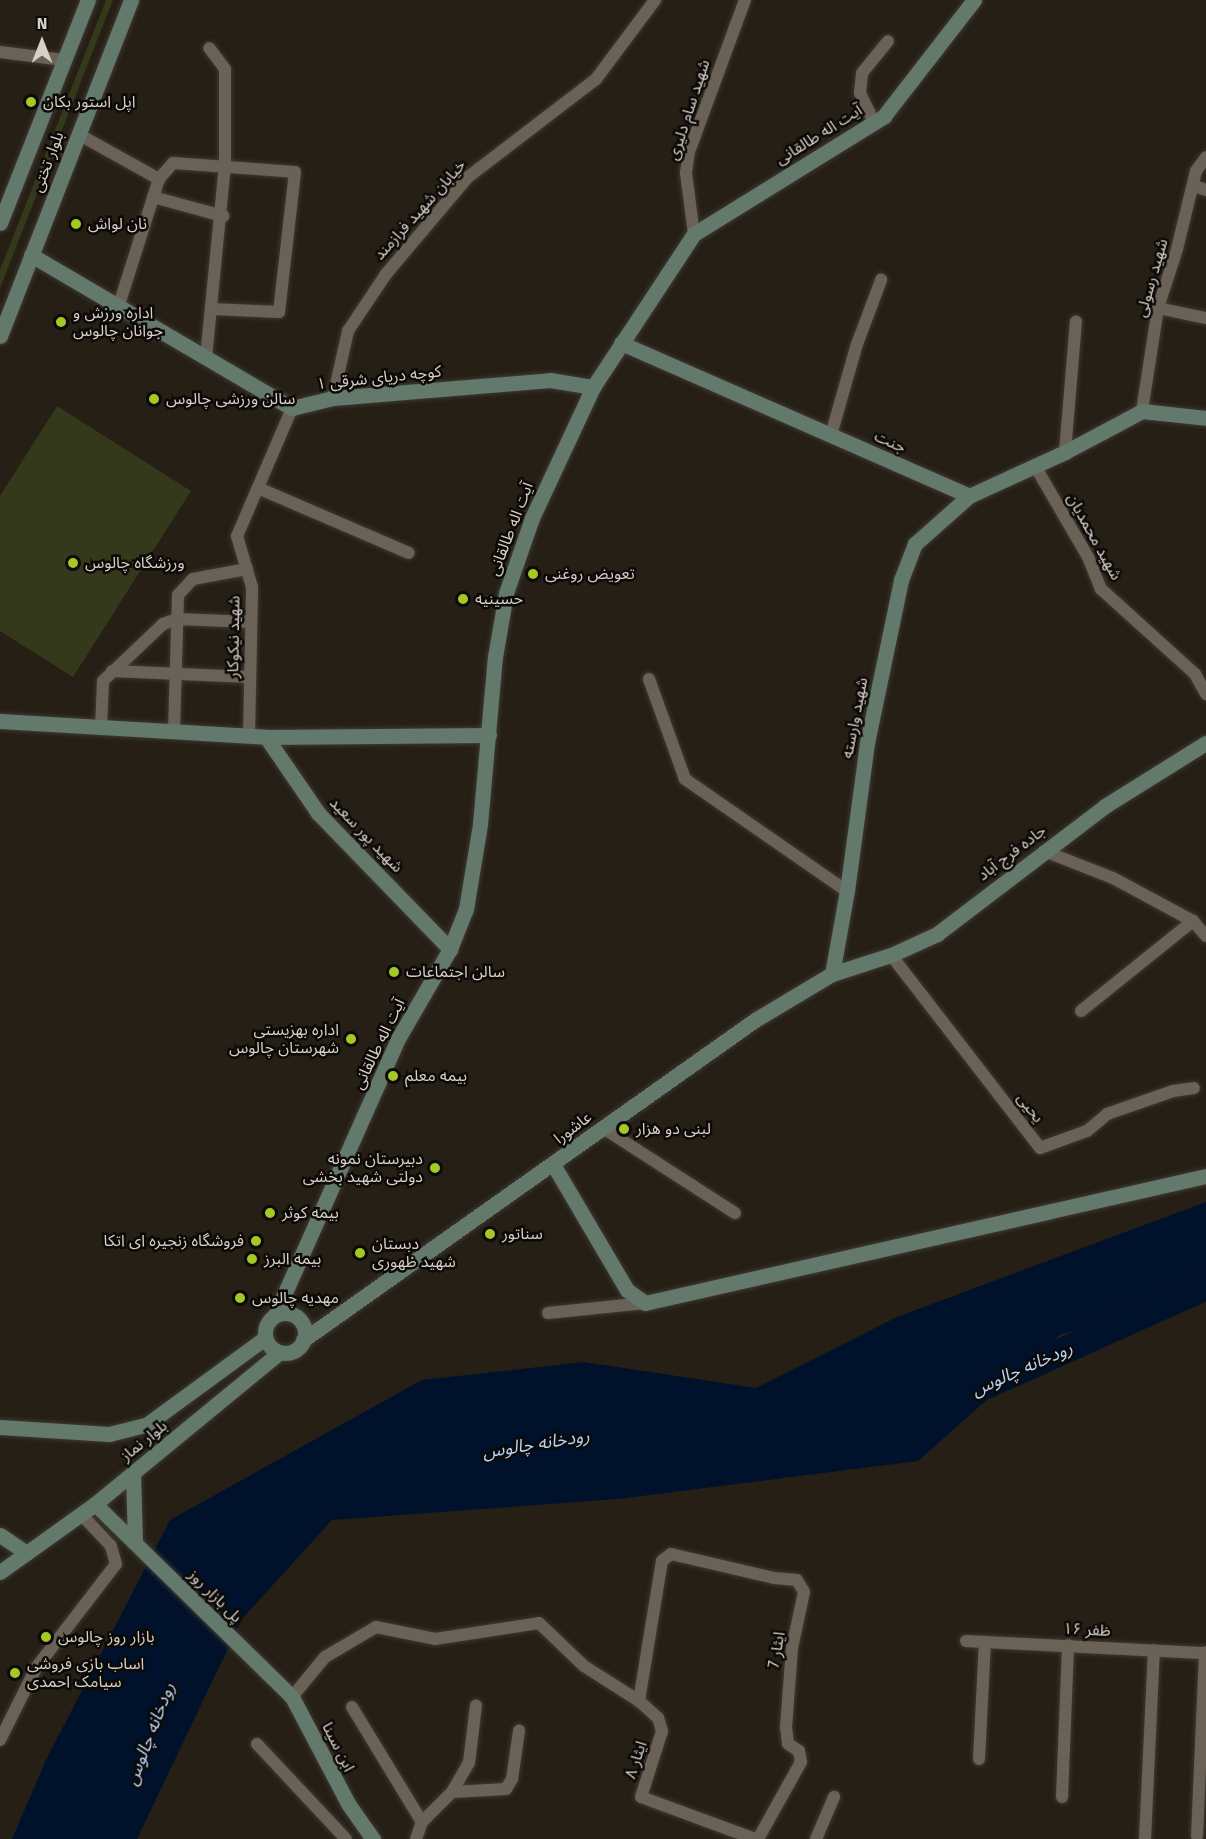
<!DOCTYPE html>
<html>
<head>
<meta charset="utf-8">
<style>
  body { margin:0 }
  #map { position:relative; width:1206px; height:1839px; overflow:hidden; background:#261f15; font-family:"Fira Sans","Noto Sans Arabic",sans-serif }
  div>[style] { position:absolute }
  .green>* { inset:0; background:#34391b }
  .water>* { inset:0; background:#00112b }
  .river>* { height:27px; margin:-13.5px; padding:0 13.5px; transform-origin:13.5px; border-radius:13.5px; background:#00112b }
  .roads { filter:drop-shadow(0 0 2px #3e3933) drop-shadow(0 0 2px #3e3933) }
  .street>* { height:12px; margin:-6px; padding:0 6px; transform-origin:6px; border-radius:6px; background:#6a6256 }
  .secondary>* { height:15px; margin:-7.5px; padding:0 7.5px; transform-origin:7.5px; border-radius:7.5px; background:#62796c }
  .secondary>.ring { margin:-7.5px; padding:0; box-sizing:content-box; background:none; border:15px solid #62796c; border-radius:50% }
  .dots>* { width:16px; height:16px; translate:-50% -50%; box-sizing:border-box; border:3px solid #0c0906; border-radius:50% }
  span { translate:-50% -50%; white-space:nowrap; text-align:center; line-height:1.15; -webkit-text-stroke:5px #0c0906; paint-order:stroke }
  .poi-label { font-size:16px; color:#d5d1ca }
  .left { translate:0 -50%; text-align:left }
  .right { translate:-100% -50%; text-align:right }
  .street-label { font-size:16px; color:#d5d1ca }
  .water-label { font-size:18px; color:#b2d2f8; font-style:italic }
  .north { position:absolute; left:12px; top:12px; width:60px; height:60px; -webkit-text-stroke:4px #0c0906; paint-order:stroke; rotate:0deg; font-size:16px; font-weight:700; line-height:24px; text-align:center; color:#d5d1ca }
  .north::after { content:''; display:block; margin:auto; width:21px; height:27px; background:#d5d1ca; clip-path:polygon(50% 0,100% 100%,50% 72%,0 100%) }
</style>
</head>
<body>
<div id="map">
  <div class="green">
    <div style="clip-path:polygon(106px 0,113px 0,0 288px,0 270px)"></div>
    <div style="clip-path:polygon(57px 406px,191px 491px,73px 677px,0 631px,0 496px)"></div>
  </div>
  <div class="water">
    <div style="clip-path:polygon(1206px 1202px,1206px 1299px,1061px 1334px,918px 1461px,618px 1499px,332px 1520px,242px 1619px,137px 1839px,12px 1839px,46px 1760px,170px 1520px,422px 1380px,584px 1362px,756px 1388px,897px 1317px)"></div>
  </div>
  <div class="river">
    <div style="left:988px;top:1384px;width:239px;rotate:-24.2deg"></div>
  </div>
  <div class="roads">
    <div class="street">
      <div style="left:0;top:52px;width:64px;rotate:7.2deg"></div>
      <div style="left:874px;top:122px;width:32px;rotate:-116deg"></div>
      <div style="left:860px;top:93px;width:20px;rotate:-84deg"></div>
      <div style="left:862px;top:73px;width:41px;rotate:-50.9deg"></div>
      <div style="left:78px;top:134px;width:93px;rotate:29.1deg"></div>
      <div style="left:1194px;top:186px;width:13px;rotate:18deg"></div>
      <div style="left:153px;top:197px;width:73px;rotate:15.2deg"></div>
      <div style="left:694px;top:234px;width:62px;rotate:-97.5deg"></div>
      <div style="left:686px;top:173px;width:21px;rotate:-82deg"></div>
      <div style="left:689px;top:152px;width:162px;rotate:-69.8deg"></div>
      <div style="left:118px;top:308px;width:135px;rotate:-72.4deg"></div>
      <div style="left:159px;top:179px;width:21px;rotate:-49deg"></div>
      <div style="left:173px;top:163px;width:122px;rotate:4.2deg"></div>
      <div style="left:295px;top:172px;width:141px;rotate:96.5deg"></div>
      <div style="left:279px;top:312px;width:68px;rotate:-177.5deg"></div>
      <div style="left:1158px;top:308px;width:49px;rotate:11.8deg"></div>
      <div style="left:206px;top:358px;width:194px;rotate:-84.4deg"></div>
      <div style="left:225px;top:165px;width:96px;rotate:-90deg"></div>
      <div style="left:225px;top:69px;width:26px;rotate:-127deg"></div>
      <div style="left:333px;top:398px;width:69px;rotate:-77.4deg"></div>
      <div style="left:348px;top:331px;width:69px;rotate:-56.3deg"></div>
      <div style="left:386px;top:274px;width:127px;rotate:-49.8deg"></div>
      <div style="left:468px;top:177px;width:161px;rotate:-37.4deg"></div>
      <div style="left:596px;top:79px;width:99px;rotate:-53.2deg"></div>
      <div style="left:1142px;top:411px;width:104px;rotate:-81.2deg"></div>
      <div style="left:1158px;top:308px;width:62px;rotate:-72.1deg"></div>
      <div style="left:1177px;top:249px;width:80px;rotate:-76.3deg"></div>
      <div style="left:1196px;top:171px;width:17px;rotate:-54deg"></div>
      <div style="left:831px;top:435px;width:91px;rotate:-74.1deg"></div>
      <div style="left:856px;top:347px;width:72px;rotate:-69.5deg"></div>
      <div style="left:1065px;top:452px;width:131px;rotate:-85.2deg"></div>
      <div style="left:1035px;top:466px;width:105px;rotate:59.8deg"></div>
      <div style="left:1088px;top:557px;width:35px;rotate:68deg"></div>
      <div style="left:1101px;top:589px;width:127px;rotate:42.1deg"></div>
      <div style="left:1195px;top:674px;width:23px;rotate:61deg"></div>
      <div style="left:258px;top:488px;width:164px;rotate:23.3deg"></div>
      <div style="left:112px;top:671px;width:137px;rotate:2.5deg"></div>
      <div style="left:649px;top:679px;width:106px;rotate:70.2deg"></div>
      <div style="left:685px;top:779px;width:197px;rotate:34.7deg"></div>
      <div style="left:101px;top:727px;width:46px;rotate:-87.5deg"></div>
      <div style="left:103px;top:681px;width:83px;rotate:-43.5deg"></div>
      <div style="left:163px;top:624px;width:15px;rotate:-20deg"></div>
      <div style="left:177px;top:619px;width:74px;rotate:2.3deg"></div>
      <div style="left:174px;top:731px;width:136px;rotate:-88.3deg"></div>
      <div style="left:178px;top:595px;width:22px;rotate:-47deg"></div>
      <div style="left:193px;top:579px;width:55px;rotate:-10.5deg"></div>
      <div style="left:249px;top:736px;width:149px;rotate:-88.8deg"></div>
      <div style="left:252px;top:587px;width:53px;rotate:-106.4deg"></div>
      <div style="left:237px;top:536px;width:139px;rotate:-66.7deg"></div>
      <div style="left:1044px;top:851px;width:74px;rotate:21.4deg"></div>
      <div style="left:1113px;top:878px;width:91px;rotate:28.3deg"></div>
      <div style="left:1193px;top:921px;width:20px;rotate:49deg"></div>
      <div style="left:891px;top:955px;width:244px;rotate:52.3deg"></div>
      <div style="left:1040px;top:1148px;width:50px;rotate:-19.9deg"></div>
      <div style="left:1087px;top:1131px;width:26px;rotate:-40deg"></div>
      <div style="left:1107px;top:1114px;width:70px;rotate:-19.2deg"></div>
      <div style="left:1173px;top:1091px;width:21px;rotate:-8deg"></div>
      <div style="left:1081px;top:1011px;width:144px;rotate:-38.8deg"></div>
      <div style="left:603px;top:1128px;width:157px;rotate:32.8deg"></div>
      <div style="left:548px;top:1313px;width:98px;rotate:-5.9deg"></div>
      <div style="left:966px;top:1641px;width:240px;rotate:2.9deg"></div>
      <div style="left:292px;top:1697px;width:52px;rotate:-50.5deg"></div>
      <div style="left:325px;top:1657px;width:59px;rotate:-30.5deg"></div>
      <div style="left:376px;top:1627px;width:60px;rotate:11.5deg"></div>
      <div style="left:435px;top:1639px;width:105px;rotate:-8.7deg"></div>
      <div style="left:539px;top:1623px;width:62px;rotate:43.7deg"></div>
      <div style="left:584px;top:1666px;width:65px;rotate:32.5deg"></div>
      <div style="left:352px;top:1707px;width:135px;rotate:58.7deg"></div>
      <div style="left:0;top:1740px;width:80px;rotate:-63.4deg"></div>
      <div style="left:36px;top:1668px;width:131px;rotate:-52.4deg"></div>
      <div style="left:116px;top:1564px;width:19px;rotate:-106deg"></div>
      <div style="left:111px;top:1546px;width:44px;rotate:-133.2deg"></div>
      <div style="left:257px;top:1744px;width:130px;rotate:46.9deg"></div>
      <div style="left:979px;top:1759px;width:117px;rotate:-87.1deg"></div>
      <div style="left:452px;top:1792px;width:54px;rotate:-3.2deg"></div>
      <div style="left:506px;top:1789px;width:12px;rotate:-59deg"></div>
      <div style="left:512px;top:1779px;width:49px;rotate:-81.7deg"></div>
      <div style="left:1062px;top:1797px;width:152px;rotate:-87.7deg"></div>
      <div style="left:1197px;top:1836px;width:184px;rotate:-87.5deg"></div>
      <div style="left:416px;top:1839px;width:18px;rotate:-71deg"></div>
      <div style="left:422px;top:1822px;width:42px;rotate:-45deg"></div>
      <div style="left:452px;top:1792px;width:34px;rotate:-60deg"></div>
      <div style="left:469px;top:1763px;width:58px;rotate:-83.1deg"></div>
      <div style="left:755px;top:1839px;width:121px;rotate:-159.8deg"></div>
      <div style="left:641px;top:1797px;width:69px;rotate:-72.3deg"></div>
      <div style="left:662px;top:1731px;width:14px;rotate:-107deg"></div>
      <div style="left:658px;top:1718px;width:25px;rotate:-138deg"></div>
      <div style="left:639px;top:1701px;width:142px;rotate:-80.7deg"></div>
      <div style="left:662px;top:1561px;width:11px;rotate:-38deg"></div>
      <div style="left:671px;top:1554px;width:106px;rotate:13.1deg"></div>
      <div style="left:774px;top:1578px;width:23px;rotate:5deg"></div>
      <div style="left:797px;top:1580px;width:14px;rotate:60deg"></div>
      <div style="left:804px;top:1592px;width:57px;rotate:102.1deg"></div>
      <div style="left:792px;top:1648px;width:79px;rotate:94.3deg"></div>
      <div style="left:786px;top:1727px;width:17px;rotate:83deg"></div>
      <div style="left:788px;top:1744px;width:13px;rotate:32deg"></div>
      <div style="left:799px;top:1751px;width:11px;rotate:80deg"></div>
      <div style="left:801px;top:1762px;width:88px;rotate:119.2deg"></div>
      <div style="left:816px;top:1839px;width:46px;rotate:-66.8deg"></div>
      <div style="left:1145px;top:1839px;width:189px;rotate:-87.3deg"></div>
    </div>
    <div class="secondary">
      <div style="left:0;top:223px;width:240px;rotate:-68.5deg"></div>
      <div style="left:31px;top:255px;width:303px;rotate:30.4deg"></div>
      <div style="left:292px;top:408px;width:42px;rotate:-13.7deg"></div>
      <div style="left:333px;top:398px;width:218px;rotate:-4.7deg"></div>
      <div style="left:550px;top:380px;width:44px;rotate:9.2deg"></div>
      <div style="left:0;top:336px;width:361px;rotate:-68.7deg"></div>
      <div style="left:621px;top:343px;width:380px;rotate:23.7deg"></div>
      <div style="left:969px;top:496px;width:106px;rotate:-24.6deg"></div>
      <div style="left:1065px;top:452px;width:87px;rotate:-28deg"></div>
      <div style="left:1142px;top:411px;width:64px;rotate:6.2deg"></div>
      <div style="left:0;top:721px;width:266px;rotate:3.4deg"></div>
      <div style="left:266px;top:737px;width:223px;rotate:-0.5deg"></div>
      <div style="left:266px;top:737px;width:92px;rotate:55.6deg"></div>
      <div style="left:318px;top:813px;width:190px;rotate:45.9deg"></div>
      <div style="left:832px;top:974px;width:84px;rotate:-79.8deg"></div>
      <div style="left:847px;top:891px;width:149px;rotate:-82.3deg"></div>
      <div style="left:867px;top:743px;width:167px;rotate:-78.2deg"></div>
      <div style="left:901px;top:580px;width:39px;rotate:-69deg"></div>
      <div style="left:915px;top:544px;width:72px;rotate:-41.6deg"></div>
      <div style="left:554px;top:1166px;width:144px;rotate:59.5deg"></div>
      <div style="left:627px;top:1290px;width:22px;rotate:36deg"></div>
      <div style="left:645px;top:1303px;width:575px;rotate:-12.76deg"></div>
      <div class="ring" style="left:265px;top:1313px;width:25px;height:25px"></div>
      <div style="left:275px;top:1315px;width:304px;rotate:-66deg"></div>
      <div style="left:399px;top:1037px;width:102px;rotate:-59.9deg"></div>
      <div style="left:450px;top:949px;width:43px;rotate:-68.2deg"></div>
      <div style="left:466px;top:909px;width:86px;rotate:-80.6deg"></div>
      <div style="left:480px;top:824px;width:168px;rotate:-84.9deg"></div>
      <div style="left:495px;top:657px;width:65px;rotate:-80.2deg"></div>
      <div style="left:506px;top:593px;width:79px;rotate:-70.9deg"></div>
      <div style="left:532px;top:518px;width:145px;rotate:-65deg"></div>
      <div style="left:593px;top:387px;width:183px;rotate:-56.6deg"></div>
      <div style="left:694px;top:234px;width:224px;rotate:-31.8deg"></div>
      <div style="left:884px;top:116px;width:147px;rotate:-52.2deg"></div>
      <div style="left:303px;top:1340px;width:554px;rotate:-35.3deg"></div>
      <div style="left:755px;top:1020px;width:90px;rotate:-30.9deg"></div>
      <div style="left:832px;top:974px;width:62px;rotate:-17.9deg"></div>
      <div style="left:891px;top:955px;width:51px;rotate:-24.5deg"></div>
      <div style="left:937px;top:934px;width:211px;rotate:-37.3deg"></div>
      <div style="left:1105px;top:806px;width:119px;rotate:-32deg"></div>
      <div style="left:0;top:1427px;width:109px;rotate:3.7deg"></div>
      <div style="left:109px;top:1434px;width:38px;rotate:-14deg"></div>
      <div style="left:146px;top:1425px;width:147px;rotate:-36.2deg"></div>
      <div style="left:133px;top:1474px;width:69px;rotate:88.3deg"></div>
      <div style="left:95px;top:1504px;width:276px;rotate:44.4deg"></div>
      <div style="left:292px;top:1697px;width:122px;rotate:62.2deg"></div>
      <div style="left:349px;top:1805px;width:42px;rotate:54.8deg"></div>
      <div style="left:0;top:1535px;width:32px;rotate:34deg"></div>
      <div style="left:0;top:1572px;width:117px;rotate:-35.6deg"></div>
      <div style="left:95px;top:1504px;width:239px;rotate:-39.4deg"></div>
    </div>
  </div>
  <div class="dots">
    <div style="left:31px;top:102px;background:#a4c824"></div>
    <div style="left:76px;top:224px;background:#a4c824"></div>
    <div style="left:61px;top:322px;background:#a4c824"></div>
    <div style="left:154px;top:399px;background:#a4c824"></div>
    <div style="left:73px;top:563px;background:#a4c824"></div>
    <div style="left:533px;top:574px;background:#a4c824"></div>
    <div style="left:463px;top:599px;background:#a4c824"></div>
    <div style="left:394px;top:972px;background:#a4c824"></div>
    <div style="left:351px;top:1039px;background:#a4c824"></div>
    <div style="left:393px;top:1076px;background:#a4c824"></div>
    <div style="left:624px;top:1129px;background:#a4c824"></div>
    <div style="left:435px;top:1168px;background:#a4c824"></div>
    <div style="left:270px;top:1213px;background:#a4c824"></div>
    <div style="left:490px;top:1234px;background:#a4c824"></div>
    <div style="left:256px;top:1241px;background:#a4c824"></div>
    <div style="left:360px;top:1253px;background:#a4c824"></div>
    <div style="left:252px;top:1259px;background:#a4c824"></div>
    <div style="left:240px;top:1298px;background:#a4c824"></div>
    <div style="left:46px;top:1637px;background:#a4c824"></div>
    <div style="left:15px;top:1673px;background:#a4c824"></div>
  </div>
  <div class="poi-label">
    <span class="left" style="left:43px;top:102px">اپل استور بکان</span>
    <span class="left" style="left:88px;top:224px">نان لواش</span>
    <span class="left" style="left:73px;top:322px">اداره ورزش و<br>جوانان چالوس</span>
    <span class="left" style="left:166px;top:399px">سالن ورزشی چالوس</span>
    <span class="left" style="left:85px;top:563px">ورزشگاه چالوس</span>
    <span class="left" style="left:545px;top:574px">تعویض روغنی</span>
    <span class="left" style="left:475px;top:599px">حسینیه</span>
    <span class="left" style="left:406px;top:972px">سالن اجتماعات</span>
    <span class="right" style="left:339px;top:1039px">اداره بهزیستی<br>شهرستان چالوس</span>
    <span class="left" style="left:405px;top:1076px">بیمه معلم</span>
    <span class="left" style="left:636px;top:1129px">لبنی دو هزار</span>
    <span class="right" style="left:423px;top:1168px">دبیرستان نمونه<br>دولتی شهید بخشی</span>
    <span class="left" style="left:282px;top:1213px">بیمه کوثر</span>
    <span class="left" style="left:502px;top:1234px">سناتور</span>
    <span class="right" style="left:244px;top:1241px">فروشگاه زنجیره ای اتکا</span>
    <span class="left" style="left:372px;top:1253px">دبستان<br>شهید ظهوری</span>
    <span class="left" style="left:264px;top:1259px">بیمه البرز</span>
    <span class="left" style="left:252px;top:1298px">مهدیه چالوس</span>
    <span class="left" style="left:58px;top:1637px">بازار روز چالوس</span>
    <span class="left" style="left:27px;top:1673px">اساب بازی فروشی<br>سیامک احمدی</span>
  </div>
  <div class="street-label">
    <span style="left:689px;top:110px;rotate:-72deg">شهید سام دلیری</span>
    <span style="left:819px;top:135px;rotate:-32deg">آیت اله طالقانی</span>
    <span style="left:48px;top:162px;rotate:-69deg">بلوار تختی</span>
    <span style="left:420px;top:210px;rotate:-48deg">خیابان شهید فرازمند</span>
    <span style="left:1152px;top:278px;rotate:-74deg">شهید رسولی</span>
    <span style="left:379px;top:378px;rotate:-6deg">کوچه دریای شرقی ۱</span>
    <span style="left:890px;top:442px;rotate:24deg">جنت</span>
    <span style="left:511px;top:529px;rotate:-69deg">آیت اله طالقانی</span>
    <span style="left:1094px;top:537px;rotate:61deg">شهید محمدیان</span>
    <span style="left:234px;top:637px;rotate:-89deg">شهید نیکوکار</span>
    <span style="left:855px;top:718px;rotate:-79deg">شهید وارسته</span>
    <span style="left:366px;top:835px;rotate:46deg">شهید پور سعید</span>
    <span style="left:1012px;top:853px;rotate:-37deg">جاده فرج آباد</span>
    <span style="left:379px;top:1044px;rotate:-64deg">آیت اله طالقانی</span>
    <span style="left:1030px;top:1108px;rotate:52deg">یحیی</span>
    <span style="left:573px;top:1128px;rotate:-37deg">عاشورا</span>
    <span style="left:144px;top:1441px;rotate:-39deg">بلوار نماز</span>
    <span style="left:215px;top:1596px;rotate:45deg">پل بازار روز</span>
    <span style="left:1087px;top:1630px;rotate:3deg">ظفر ۱۶</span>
    <span style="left:777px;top:1650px;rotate:-82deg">ایثار 7</span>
    <span style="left:338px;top:1747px;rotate:63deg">ابن سینا</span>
    <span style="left:636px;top:1760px;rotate:-72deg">ایثار ۸</span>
  </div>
  <div class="water-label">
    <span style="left:1022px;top:1369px;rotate:-24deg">رودخانه چالوس</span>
    <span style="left:536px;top:1444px;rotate:-9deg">رودخانه چالوس</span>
    <span style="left:150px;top:1734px;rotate:-69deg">رودخانه چالوس</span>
  </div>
  <div class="north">N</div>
</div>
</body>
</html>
